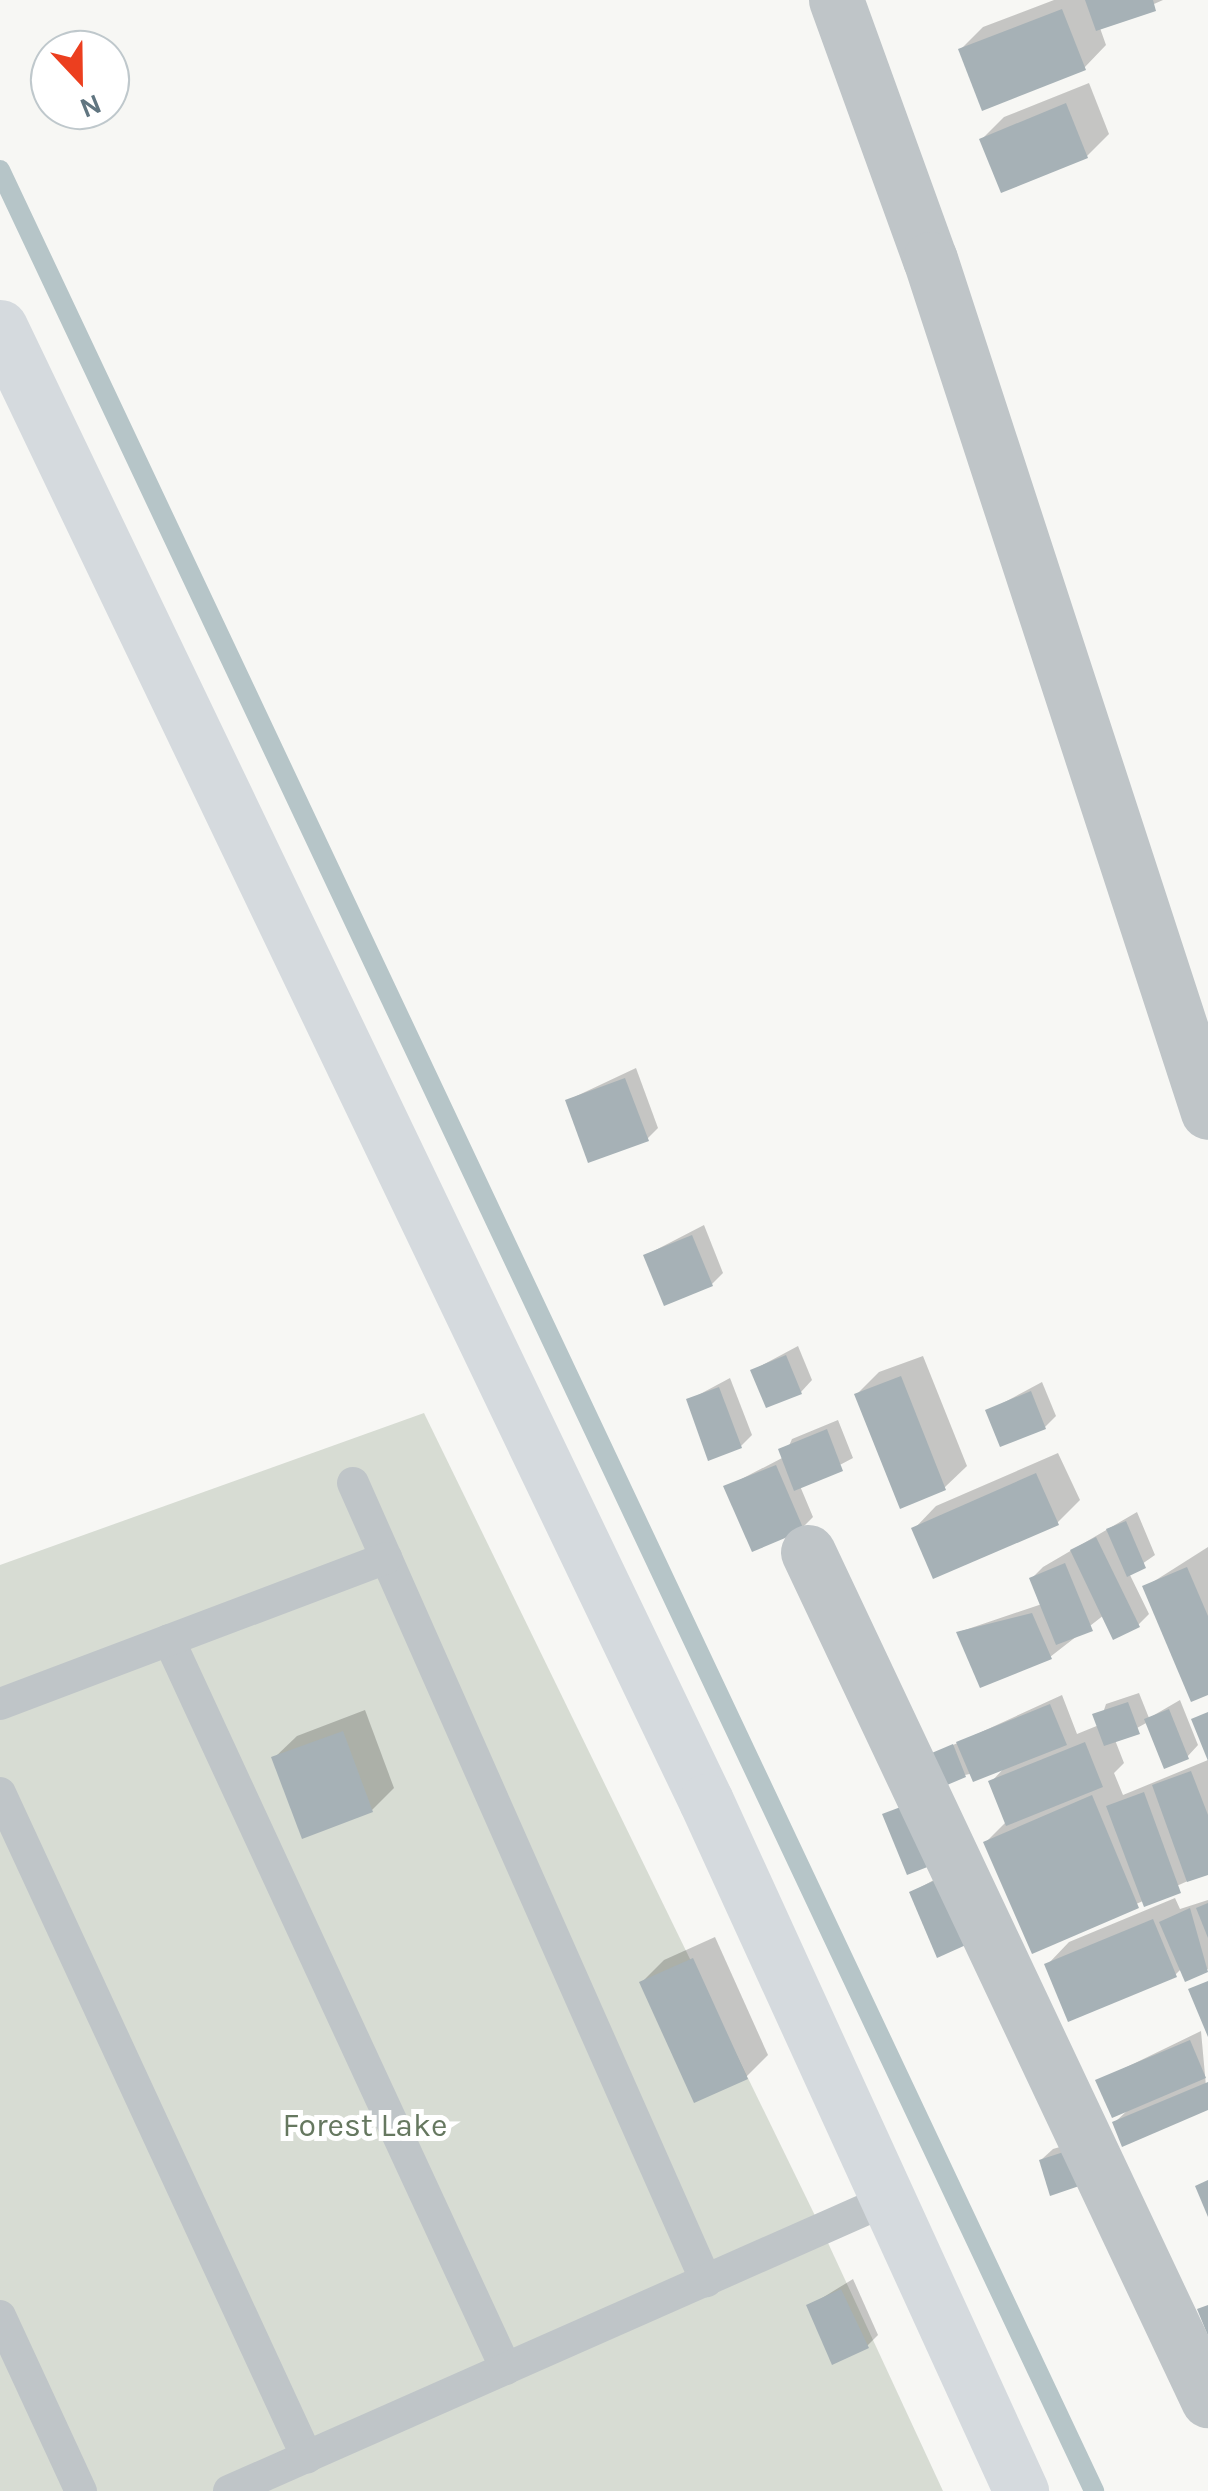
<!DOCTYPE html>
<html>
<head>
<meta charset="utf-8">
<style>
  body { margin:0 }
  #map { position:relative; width:1208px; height:2491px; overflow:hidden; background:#f7f7f4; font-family:Karla,sans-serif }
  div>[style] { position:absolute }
  .green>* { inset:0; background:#d7dcd3 }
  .shadow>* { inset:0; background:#0003 }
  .stream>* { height:20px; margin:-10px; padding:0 10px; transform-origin:10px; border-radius:10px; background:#b6c5c8 }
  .building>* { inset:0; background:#a6b1b6 }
  .lane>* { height:32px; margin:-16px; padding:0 16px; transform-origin:16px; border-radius:16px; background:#bfc5c8 }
  .street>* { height:55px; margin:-27.5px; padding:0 27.5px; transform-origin:27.5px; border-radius:27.5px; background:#bfc5c8 }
  .secondary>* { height:55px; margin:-27.5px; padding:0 27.5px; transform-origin:27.5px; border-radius:27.5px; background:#d5dade }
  span { translate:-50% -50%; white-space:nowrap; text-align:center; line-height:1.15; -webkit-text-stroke:10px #fff; paint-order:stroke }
  .park-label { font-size:32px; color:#667860 }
  .north { position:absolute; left:30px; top:30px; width:100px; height:100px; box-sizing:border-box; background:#fff; border:2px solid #bfc8cc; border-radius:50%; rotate:158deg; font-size:28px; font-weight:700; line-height:40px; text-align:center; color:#607580 }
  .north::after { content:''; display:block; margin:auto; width:35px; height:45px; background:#ec3f1f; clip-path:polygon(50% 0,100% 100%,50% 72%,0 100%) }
</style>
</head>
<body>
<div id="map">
  <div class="green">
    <div style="clip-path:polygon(424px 1413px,822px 2230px,943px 2491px,0 2491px,0 1565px)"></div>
  </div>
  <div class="shadow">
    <div style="clip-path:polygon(1054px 0,1163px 0,1100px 28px,1106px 45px,1084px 68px,961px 49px,983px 27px)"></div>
    <div style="clip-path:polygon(1089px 83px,1109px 134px,1087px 156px,982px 139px,1004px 117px)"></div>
    <div style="clip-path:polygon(636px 1068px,658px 1128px,647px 1139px,568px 1100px)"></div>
    <div style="clip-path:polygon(704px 1225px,723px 1273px,712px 1284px,646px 1255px)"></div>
    <div style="clip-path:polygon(798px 1346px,812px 1380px,801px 1392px,753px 1370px)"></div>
    <div style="clip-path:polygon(923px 1356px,967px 1466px,944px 1488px,857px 1394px,879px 1372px)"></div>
    <div style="clip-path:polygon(730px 1378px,752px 1435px,741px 1446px,689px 1400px)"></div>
    <div style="clip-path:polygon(1042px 1382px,1056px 1416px,1045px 1427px,988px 1411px)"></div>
    <div style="clip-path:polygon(838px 1420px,853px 1458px,800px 1486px,813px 1517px,802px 1528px,726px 1487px,784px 1457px,792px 1439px)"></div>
    <div style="clip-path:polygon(1058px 1453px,1080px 1500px,1057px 1523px,914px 1529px,936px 1506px)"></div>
    <div style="clip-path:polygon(1137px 1512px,1155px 1555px,1129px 1573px,1149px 1614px,1138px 1625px,1104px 1615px,1050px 1657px,959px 1632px,1042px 1604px,1032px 1578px,1043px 1567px)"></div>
    <div style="clip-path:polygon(1208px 1547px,1208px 1692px,1145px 1587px)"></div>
    <div style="clip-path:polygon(1139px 1693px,1149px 1718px,1180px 1700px,1198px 1745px,1187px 1757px,1148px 1722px,1115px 1740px,1124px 1763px,1114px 1773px,1123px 1795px,1208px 1760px,1208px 1872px,1033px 1950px,986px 1842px,1007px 1821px,991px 1782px,1006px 1766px,965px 1775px,929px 1756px,1062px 1695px,1077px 1734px,1099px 1725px,1106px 1704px)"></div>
    <div style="clip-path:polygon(365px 1710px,394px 1788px,372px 1810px,274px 1758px,297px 1736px)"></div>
    <div style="clip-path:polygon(961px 1865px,987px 1927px,912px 1892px)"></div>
    <div style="clip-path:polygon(1175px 1898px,1180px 1909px,1208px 1900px,1208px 1969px,1187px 1979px,1182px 1968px,1175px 1975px,1047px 1965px,1069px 1942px)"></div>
    <div style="clip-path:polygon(715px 1937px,768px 2055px,746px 2077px,642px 1982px,664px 1960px)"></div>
    <div style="clip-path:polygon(1201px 2031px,1208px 2108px,1115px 2122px,1129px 2109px,1098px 2081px)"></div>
    <div style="clip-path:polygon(1087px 2139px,1098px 2170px,1041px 2160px,1053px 2149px)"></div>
    <div style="clip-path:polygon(853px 2279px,878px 2335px,867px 2346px,809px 2306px)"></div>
  </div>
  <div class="stream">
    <div style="left:0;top:170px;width:2566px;rotate:64.76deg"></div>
  </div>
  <div class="building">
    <div style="clip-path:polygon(1085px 0,1153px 0,1156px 11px,1096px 31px)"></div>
    <div style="clip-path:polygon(1062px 9px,1086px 70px,982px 111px,958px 49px)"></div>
    <div style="clip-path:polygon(1066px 103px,1088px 158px,1001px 193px,979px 139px)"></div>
    <div style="clip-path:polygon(625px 1078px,649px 1141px,588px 1163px,565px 1100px)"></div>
    <div style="clip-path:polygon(692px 1235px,713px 1286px,664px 1306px,643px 1255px)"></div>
    <div style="clip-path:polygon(786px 1355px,802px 1394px,766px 1408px,750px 1370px)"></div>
    <div style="clip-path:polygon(901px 1376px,946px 1490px,900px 1509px,854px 1394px)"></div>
    <div style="clip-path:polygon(719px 1387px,742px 1448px,708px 1461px,686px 1399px)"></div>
    <div style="clip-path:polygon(1031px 1391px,1046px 1429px,1000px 1447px,985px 1410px)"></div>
    <div style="clip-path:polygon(827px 1429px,843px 1471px,794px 1491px,778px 1449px)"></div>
    <div style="clip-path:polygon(776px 1465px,804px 1530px,752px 1552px,723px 1486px)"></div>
    <div style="clip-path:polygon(1036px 1473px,1059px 1525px,933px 1579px,911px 1528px)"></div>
    <div style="clip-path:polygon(1126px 1521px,1146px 1568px,1127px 1577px,1106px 1529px)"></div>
    <div style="clip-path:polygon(1096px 1537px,1140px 1627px,1113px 1640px,1070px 1550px)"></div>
    <div style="clip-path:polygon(1065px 1563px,1093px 1631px,1056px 1645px,1029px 1578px)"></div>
    <div style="clip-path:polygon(1187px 1567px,1208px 1616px,1208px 1695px,1191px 1702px,1142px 1586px)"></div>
    <div style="clip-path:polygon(1032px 1613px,1052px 1659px,980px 1688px,956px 1632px)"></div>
    <div style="clip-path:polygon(1128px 1702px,1140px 1734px,1104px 1746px,1092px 1714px)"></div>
    <div style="clip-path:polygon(1050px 1704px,1067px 1745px,973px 1782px,956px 1742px)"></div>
    <div style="clip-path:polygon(1169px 1709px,1189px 1759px,1164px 1769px,1144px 1719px)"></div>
    <div style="clip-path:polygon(1208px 1712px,1208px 1761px,1191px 1719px)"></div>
    <div style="clip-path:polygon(343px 1731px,373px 1812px,302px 1839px,271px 1757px)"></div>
    <div style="clip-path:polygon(1085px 1742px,1103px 1787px,1006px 1826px,988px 1781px)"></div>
    <div style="clip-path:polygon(953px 1744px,966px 1777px,940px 1788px,927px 1755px)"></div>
    <div style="clip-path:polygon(1191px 1771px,1208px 1815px,1208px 1875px,1187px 1882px,1152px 1785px)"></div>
    <div style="clip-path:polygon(1144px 1792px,1181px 1893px,1144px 1907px,1106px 1806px)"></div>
    <div style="clip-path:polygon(1092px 1795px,1139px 1908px,1032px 1954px,983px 1842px)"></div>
    <div style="clip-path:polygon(906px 1805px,930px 1866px,907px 1875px,882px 1814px)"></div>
    <div style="clip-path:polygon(949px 1874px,977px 1940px,937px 1958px,909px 1892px)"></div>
    <div style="clip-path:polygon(1208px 1903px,1208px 1938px,1196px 1908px)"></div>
    <div style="clip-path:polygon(1190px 1908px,1208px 1972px,1185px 1982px,1159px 1922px)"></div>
    <div style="clip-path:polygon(1153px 1919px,1177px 1977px,1068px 2022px,1044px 1964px)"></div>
    <div style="clip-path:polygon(693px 1958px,748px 2079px,694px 2103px,639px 1982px)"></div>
    <div style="clip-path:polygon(1208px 1981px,1208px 2037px,1188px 1989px)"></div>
    <div style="clip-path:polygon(1190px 2040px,1206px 2078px,1112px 2118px,1095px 2080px)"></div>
    <div style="clip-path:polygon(1208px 2082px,1208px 2110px,1122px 2147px,1112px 2122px)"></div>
    <div style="clip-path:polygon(1076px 2148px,1088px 2183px,1050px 2196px,1039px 2160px)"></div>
    <div style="clip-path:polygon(1208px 2180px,1208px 2217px,1195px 2186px)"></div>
    <div style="clip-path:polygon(841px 2289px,869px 2348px,832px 2365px,806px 2305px)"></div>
    <div style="clip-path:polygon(1208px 2305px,1208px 2336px,1197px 2309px)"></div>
  </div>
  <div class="lane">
    <div style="left:353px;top:1483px;width:873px;rotate:66.14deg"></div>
    <div style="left:169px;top:1640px;width:803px;rotate:65.19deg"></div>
    <div style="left:0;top:1704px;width:413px;rotate:-20.7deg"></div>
    <div style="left:0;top:1793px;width:732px;rotate:65.19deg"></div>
    <div style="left:0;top:2316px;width:193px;rotate:65.2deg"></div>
    <div style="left:229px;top:2491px;width:719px;rotate:-23.86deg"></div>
  </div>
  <div class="street">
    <div style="left:836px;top:0;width:276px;rotate:70.1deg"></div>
    <div style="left:930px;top:259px;width:897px;rotate:71.95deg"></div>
    <div style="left:808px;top:1552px;width:938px;rotate:64.75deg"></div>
  </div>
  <div class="secondary">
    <div style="left:0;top:327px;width:1634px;rotate:64.41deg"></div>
    <div style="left:706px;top:1801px;width:759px;rotate:65.46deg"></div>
  </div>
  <div class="park-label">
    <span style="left:365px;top:2126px">Forest Lake</span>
  </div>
  <div class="north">N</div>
</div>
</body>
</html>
